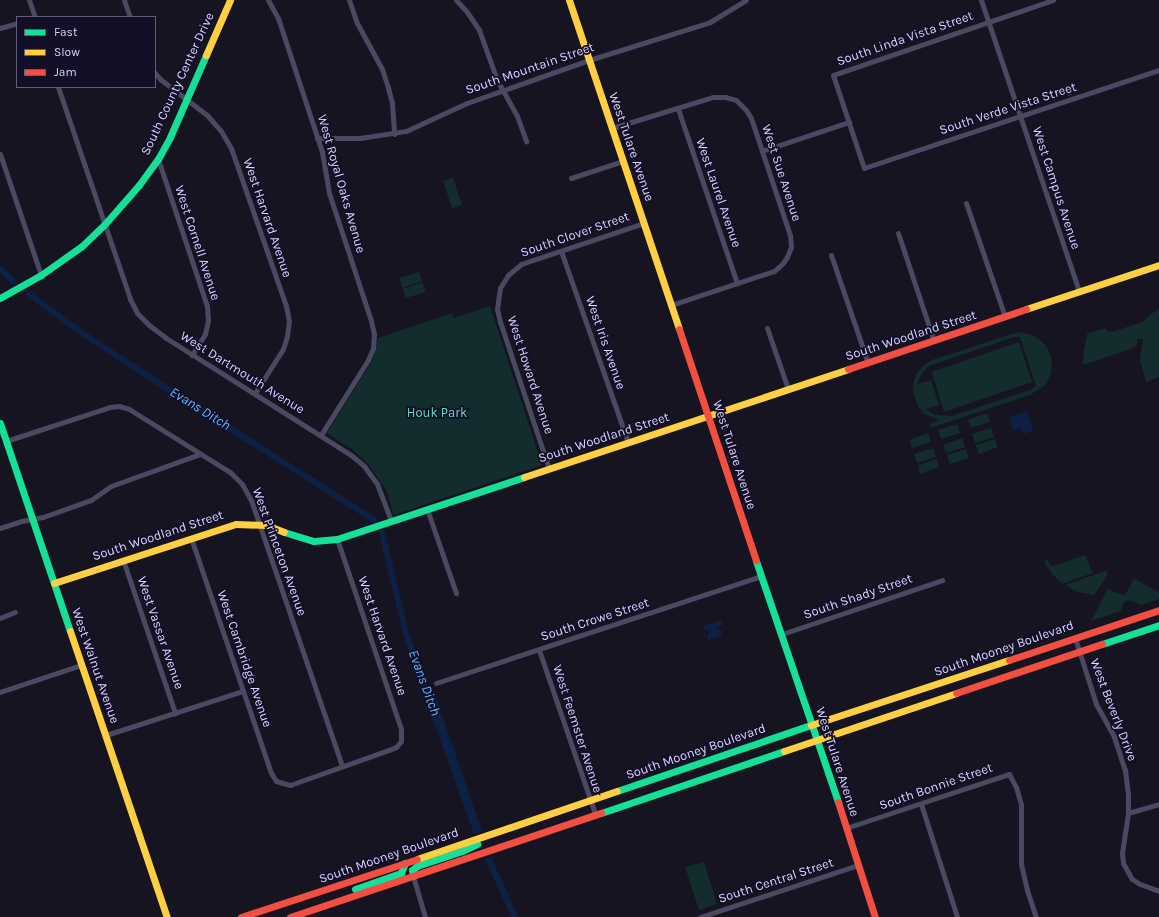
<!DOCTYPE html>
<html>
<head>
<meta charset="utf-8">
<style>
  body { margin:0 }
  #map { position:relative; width:1159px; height:917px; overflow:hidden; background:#161421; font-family:Karla,sans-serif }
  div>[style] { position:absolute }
  .green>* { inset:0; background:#132c2d }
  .water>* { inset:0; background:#0d2144 }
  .canal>* { height:6px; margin:-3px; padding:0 3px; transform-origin:3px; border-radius:3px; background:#0d2144 }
  .street>* { height:5px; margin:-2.5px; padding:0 2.5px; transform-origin:2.5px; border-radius:2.5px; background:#4a4962 }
  .fast>* { height:7px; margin:-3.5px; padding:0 3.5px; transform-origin:3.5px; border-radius:3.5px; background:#16e098 }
  .slow>* { height:7px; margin:-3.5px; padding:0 3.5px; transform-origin:3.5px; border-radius:3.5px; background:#ffcf43 }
  .jam>* { height:7px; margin:-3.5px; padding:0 3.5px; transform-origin:3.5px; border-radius:3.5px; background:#f24e42 }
  span { translate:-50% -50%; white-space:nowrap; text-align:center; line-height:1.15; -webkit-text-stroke:3.5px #130f26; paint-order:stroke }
  .street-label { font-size:13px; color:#d9d4ff }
  .park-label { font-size:13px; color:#5fe0c0 }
  .water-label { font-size:14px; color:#62b6ff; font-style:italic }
  .legend { position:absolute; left:16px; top:16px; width:140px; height:72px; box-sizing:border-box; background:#130f26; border:1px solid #625e7d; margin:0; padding:5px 7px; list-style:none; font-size:12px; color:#d9d4ff }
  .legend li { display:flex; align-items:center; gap:8px; height:20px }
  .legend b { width:20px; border:1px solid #625e7d }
</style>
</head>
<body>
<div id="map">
  <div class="green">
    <div style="clip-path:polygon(453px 178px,462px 205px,452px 208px,443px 181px)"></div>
    <div style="clip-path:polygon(419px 272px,422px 281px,403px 288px,399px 278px)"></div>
    <div style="clip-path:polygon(422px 282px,426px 292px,406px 298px,403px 289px)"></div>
    <div style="clip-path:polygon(490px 306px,542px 465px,394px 515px,386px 490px,369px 465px,353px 450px,327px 433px,372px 361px,378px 338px,452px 313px,454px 318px)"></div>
    <div style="clip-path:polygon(1159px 309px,1159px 377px,1146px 382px,1140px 360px,1143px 339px,1137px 339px,1137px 344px,1133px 348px,1086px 364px,1082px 363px,1087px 334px,1105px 328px,1109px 332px,1115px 331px,1145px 321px,1148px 316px)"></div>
    <div style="clip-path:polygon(evenodd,1018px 332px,1029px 334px,1039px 339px,1047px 347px,1051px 356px,1052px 366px,1050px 376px,1045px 385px,1030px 395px,930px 428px,929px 424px,939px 420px,924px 414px,918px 406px,914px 396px,913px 385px,916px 375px,923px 366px,932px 360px,1018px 332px,1014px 337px,1020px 337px,1036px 386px,1030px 390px,952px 416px,935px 415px,926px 409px,939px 405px,931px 380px,917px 384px,920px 376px,929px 366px,1014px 337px)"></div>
    <div style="clip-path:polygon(1019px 342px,1032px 382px,944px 412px,932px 372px)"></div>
    <div style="clip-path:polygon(987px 413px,990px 422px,971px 428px,968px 420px)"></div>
    <div style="clip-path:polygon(957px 424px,960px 433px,941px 439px,938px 430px)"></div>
    <div style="clip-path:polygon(991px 428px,994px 437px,975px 443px,972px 434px)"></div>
    <div style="clip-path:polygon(928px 433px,931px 442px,912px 448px,909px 440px)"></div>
    <div style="clip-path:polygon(962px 438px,965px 447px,946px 453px,943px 445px)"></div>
    <div style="clip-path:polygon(995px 439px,998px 447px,979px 454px,976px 445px)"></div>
    <div style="clip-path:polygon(933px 448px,936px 457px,917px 463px,914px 454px)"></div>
    <div style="clip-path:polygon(966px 449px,969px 458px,950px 464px,947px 455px)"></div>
    <div style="clip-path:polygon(937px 459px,939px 467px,920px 474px,918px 465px)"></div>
    <div style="clip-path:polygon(1085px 555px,1093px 573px,1064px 583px,1062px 583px,1053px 575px,1044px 561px,1048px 560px,1050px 565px,1054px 566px)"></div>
    <div style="clip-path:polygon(1105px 571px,1107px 571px,1107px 576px,1094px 595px,1077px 592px,1065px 585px)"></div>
    <div style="clip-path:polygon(1134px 579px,1159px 592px,1159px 599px,1141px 605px,1128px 600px,1123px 603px,1121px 611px,1091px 621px,1108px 588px,1114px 592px,1125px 595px)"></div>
    <div style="clip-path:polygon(704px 862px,717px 904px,699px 910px,685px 867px)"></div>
  </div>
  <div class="water">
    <div style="clip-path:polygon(1027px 411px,1033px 431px,1023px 434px,1020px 428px,1013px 431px,1009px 417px)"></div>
    <div style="clip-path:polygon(721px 620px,723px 625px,715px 628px,721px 631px,722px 635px,708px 640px,707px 637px,710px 630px,705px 631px,703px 626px)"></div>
    <div style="clip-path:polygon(434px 692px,482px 831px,474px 834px,424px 695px)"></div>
    <div style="clip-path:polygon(491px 857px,512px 903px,518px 917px,511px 917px,485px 859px)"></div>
  </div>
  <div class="canal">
    <div style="left:0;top:269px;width:18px;rotate:43deg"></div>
    <div style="left:29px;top:294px;width:62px;rotate:36.5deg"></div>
    <div style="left:79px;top:331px;width:84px;rotate:33.3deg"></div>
    <div style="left:149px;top:377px;width:267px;rotate:32.4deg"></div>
    <div style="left:382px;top:533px;width:104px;rotate:76.6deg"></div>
    <div style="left:406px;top:634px;width:71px;rotate:70.3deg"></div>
  </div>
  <div class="street">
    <div style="left:29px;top:0;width:18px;rotate:71deg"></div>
    <div style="left:124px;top:0;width:18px;rotate:71deg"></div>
    <div style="left:268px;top:0;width:21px;rotate:61deg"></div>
    <div style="left:278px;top:18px;width:141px;rotate:71.8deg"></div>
    <div style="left:322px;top:152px;width:42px;rotate:80.3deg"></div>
    <div style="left:329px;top:193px;width:135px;rotate:71.8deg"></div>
    <div style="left:371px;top:321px;width:13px;rotate:77deg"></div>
    <div style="left:374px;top:334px;width:14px;rotate:94deg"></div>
    <div style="left:373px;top:348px;width:13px;rotate:113deg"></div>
    <div style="left:368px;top:360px;width:89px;rotate:122.1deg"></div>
    <div style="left:349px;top:0;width:24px;rotate:71deg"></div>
    <div style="left:357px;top:23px;width:52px;rotate:61.5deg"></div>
    <div style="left:382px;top:69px;width:20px;rotate:72deg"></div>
    <div style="left:388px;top:88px;width:16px;rotate:75deg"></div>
    <div style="left:392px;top:103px;width:31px;rotate:86deg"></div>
    <div style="left:456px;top:0;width:16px;rotate:47deg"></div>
    <div style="left:467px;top:12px;width:22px;rotate:56deg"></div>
    <div style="left:479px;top:30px;width:53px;rotate:70.2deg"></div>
    <div style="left:497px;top:80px;width:41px;rotate:60.9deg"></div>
    <div style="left:517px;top:116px;width:27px;rotate:70deg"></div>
    <div style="left:981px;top:0;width:308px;rotate:71.4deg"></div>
    <div style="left:1053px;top:0;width:232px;rotate:161.2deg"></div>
    <div style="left:833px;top:75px;width:98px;rotate:71.6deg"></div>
    <div style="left:864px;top:168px;width:311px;rotate:-18.4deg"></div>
    <div style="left:0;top:28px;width:18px;rotate:-16deg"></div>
    <div style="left:155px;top:73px;width:8px;rotate:50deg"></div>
    <div style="left:160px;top:79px;width:59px;rotate:37.5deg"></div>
    <div style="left:207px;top:115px;width:21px;rotate:49deg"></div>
    <div style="left:221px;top:131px;width:20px;rotate:60deg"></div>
    <div style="left:231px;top:148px;width:167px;rotate:70.8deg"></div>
    <div style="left:286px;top:306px;width:15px;rotate:79deg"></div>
    <div style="left:289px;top:321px;width:15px;rotate:98deg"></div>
    <div style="left:287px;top:336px;width:14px;rotate:107deg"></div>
    <div style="left:283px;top:349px;width:52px;rotate:122.5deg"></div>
    <div style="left:58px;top:87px;width:224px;rotate:71.2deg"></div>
    <div style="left:130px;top:299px;width:16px;rotate:63deg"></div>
    <div style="left:137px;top:313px;width:17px;rotate:45deg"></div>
    <div style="left:149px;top:325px;width:21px;rotate:37deg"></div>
    <div style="left:166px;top:338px;width:219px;rotate:32.3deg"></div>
    <div style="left:351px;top:455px;width:17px;rotate:40deg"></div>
    <div style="left:364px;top:466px;width:22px;rotate:54deg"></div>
    <div style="left:377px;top:484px;width:40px;rotate:69deg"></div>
    <div style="left:678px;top:109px;width:184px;rotate:71.3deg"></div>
    <div style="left:612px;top:128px;width:106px;rotate:-17.1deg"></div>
    <div style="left:713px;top:97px;width:12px"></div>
    <div style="left:725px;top:97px;width:11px;rotate:15deg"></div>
    <div style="left:736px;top:100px;width:14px;rotate:45deg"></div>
    <div style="left:746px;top:110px;width:9px;rotate:58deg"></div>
    <div style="left:751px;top:118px;width:123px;rotate:71.6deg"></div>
    <div style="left:790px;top:235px;width:12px;rotate:85deg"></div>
    <div style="left:791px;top:247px;width:11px;rotate:112deg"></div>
    <div style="left:787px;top:257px;width:7px;rotate:124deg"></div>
    <div style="left:783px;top:263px;width:12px;rotate:138deg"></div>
    <div style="left:774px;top:271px;width:108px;rotate:161.7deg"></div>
    <div style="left:317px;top:138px;width:43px"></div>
    <div style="left:360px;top:138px;width:47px;rotate:-8.7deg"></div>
    <div style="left:406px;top:131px;width:67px;rotate:-24.7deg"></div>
    <div style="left:467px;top:103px;width:129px;rotate:-19.4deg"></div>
    <div style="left:589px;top:60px;width:127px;rotate:-17.4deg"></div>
    <div style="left:710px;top:22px;width:42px;rotate:-31.4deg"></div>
    <div style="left:762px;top:151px;width:92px;rotate:-18.4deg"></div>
    <div style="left:0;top:154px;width:128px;rotate:71.3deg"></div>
    <div style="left:158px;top:159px;width:155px;rotate:71.6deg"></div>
    <div style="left:207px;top:306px;width:14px;rotate:86deg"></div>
    <div style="left:208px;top:320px;width:14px;rotate:102deg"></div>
    <div style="left:205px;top:334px;width:25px;rotate:122deg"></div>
    <div style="left:571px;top:178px;width:55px;rotate:-18.1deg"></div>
    <div style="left:966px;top:203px;width:120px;rotate:71.1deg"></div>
    <div style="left:898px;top:233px;width:114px;rotate:71.6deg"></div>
    <div style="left:561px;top:251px;width:202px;rotate:70.7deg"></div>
    <div style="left:831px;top:255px;width:114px;rotate:71.1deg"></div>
    <div style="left:767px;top:328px;width:65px;rotate:71deg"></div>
    <div style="left:6px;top:441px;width:109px;rotate:-18.1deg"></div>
    <div style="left:110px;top:407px;width:9px;rotate:-6deg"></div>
    <div style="left:119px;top:406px;width:10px;rotate:17deg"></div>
    <div style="left:129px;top:409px;width:119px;rotate:32deg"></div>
    <div style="left:230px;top:472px;width:17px;rotate:45deg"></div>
    <div style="left:242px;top:484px;width:18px;rotate:61deg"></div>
    <div style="left:251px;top:500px;width:281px;rotate:71.1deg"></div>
    <div style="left:549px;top:469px;width:155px;rotate:-108.4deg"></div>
    <div style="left:500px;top:322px;width:13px;rotate:-103deg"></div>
    <div style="left:497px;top:309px;width:21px;rotate:-82deg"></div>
    <div style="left:500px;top:288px;width:15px;rotate:-58deg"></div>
    <div style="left:508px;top:275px;width:17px;rotate:-40deg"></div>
    <div style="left:521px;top:264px;width:130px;rotate:-18.4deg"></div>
    <div style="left:427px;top:509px;width:89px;rotate:71deg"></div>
    <div style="left:0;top:528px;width:23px;rotate:-18deg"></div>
    <div style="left:22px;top:521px;width:21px;rotate:-11deg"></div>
    <div style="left:43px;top:517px;width:51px;rotate:-19.5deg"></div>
    <div style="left:91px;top:500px;width:24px;rotate:-35deg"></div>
    <div style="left:111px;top:486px;width:95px;rotate:-19.8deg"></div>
    <div style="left:191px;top:538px;width:248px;rotate:71.2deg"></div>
    <div style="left:271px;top:773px;width:9px;rotate:58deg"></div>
    <div style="left:276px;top:781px;width:15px;rotate:16deg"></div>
    <div style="left:290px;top:785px;width:105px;rotate:-19.5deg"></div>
    <div style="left:389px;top:750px;width:8px;rotate:-23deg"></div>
    <div style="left:396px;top:747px;width:8px;rotate:-50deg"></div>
    <div style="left:401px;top:741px;width:12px;rotate:-90deg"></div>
    <div style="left:401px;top:729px;width:200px;rotate:-108.6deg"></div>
    <div style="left:123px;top:560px;width:162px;rotate:71.2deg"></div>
    <div style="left:0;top:618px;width:16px;rotate:-22deg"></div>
    <div style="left:782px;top:634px;width:169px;rotate:-18.6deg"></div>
    <div style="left:1075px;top:638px;width:69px;rotate:72.3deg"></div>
    <div style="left:1096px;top:704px;width:38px;rotate:61deg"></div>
    <div style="left:1114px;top:737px;width:35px;rotate:72deg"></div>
    <div style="left:1125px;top:770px;width:25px;rotate:83deg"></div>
    <div style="left:1128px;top:795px;width:18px;rotate:90deg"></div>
    <div style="left:1128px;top:813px;width:40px;rotate:98.5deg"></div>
    <div style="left:1122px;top:853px;width:10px;rotate:84deg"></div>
    <div style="left:1123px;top:863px;width:18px;rotate:61deg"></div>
    <div style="left:1132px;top:879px;width:9px;rotate:32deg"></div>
    <div style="left:1140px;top:884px;width:20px;rotate:20deg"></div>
    <div style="left:539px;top:650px;width:173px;rotate:71.1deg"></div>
    <div style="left:436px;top:683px;width:342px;rotate:-18.2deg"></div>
    <div style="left:0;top:692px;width:85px;rotate:-18.4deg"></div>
    <div style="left:106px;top:735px;width:144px;rotate:-17.8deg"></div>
    <div style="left:921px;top:804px;width:119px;rotate:72.3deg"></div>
    <div style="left:1128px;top:813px;width:32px;rotate:-16deg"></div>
    <div style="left:846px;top:828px;width:172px;rotate:-18.3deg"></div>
    <div style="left:1009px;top:774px;width:15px;rotate:62deg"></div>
    <div style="left:1016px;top:787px;width:18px;rotate:74deg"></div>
    <div style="left:1021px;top:804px;width:60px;rotate:90deg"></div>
    <div style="left:1021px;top:864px;width:27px;rotate:77deg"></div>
    <div style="left:1027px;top:890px;width:28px;rotate:72deg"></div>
    <div style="left:413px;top:876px;width:43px;rotate:73.7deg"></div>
    <div style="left:700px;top:917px;width:166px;rotate:-18.2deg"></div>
  </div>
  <div class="fast">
    <div style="left:0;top:298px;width:47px;rotate:-29.3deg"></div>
    <div style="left:41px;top:275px;width:50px;rotate:-35.3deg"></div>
    <div style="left:82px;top:246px;width:30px;rotate:-44deg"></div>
    <div style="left:104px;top:225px;width:53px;rotate:-48.8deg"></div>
    <div style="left:139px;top:185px;width:32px;rotate:-54deg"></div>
    <div style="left:158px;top:159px;width:25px;rotate:-61deg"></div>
    <div style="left:170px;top:137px;width:90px;rotate:-66.3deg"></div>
    <div style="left:0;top:423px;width:219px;rotate:71.4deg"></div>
    <div style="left:284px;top:532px;width:31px;rotate:17deg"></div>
    <div style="left:314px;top:541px;width:23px;rotate:-5deg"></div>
    <div style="left:337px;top:539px;width:197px;rotate:-18.3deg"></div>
    <div style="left:756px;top:561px;width:255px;rotate:71.2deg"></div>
    <div style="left:1102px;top:644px;width:60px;rotate:-18.4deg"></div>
    <div style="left:617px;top:791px;width:205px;rotate:-18.8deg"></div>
    <div style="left:601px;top:813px;width:193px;rotate:-18.7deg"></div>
    <div style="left:413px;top:876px;width:6px;rotate:-99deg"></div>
    <div style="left:412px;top:870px;width:6px;rotate:-39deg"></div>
    <div style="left:417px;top:866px;width:47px;rotate:-18.4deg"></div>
    <div style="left:462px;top:851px;width:17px;rotate:-25deg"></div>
    <div style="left:355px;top:889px;width:49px;rotate:-19.2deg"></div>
    <div style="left:401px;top:873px;width:11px;rotate:-68deg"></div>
  </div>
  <div class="slow">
    <div style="left:569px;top:0;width:347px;rotate:71.5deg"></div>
    <div style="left:206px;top:55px;width:60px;rotate:-66.4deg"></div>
    <div style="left:1026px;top:309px;width:140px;rotate:-18.3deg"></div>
    <div style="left:524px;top:477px;width:342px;rotate:-18.4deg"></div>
    <div style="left:54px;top:583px;width:191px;rotate:-18deg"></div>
    <div style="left:236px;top:524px;width:30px;rotate:2deg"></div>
    <div style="left:266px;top:525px;width:19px;rotate:21deg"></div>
    <div style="left:70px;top:631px;width:302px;rotate:71.3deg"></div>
    <div style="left:811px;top:725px;width:208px;rotate:-18.2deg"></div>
    <div style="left:784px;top:751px;width:182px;rotate:-18.6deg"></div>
    <div style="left:417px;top:859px;width:211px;rotate:-18.8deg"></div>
  </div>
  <div class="jam">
    <div style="left:679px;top:329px;width:244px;rotate:71.6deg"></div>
    <div style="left:848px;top:369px;width:188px;rotate:-18.6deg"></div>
    <div style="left:1009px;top:660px;width:158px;rotate:-18.4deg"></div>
    <div style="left:956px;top:693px;width:154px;rotate:-18.6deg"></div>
    <div style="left:838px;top:802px;width:121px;rotate:72.2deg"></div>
    <div style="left:241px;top:917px;width:185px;rotate:-18.2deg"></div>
    <div style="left:290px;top:917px;width:328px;rotate:-18.5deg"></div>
  </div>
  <div class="street-label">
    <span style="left:905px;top:39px;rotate:-19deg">South Linda Vista Street</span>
    <span style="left:530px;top:69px;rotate:-19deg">South Mountain Street</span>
    <span style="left:178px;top:84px;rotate:-65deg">South County Center Drive</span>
    <span style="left:1008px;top:109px;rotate:-18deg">South Verde Vista Street</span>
    <span style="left:631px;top:147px;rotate:71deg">West Tulare Avenue</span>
    <span style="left:781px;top:173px;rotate:72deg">West Sue Avenue</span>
    <span style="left:341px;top:184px;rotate:74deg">West Royal Oaks Avenue</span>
    <span style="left:1056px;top:188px;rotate:72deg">West Campus Avenue</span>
    <span style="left:718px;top:193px;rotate:71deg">West Laurel Avenue</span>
    <span style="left:267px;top:218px;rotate:71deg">West Harvard Avenue</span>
    <span style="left:575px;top:235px;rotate:-19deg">South Clover Street</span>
    <span style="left:197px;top:243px;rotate:72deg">West Cornell Avenue</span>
    <span style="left:911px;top:336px;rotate:-18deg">South Woodland Street</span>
    <span style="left:605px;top:343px;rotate:71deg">West Iris Avenue</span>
    <span style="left:242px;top:373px;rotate:32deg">West Dartmouth Avenue</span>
    <span style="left:530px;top:375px;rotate:72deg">West Howard Avenue</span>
    <span style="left:604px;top:438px;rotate:-18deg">South Woodland Street</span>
    <span style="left:734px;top:455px;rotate:72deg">West Tulare Avenue</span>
    <span style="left:158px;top:536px;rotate:-18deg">South Woodland Street</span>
    <span style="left:279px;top:552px;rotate:70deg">West Princeton Avenue</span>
    <span style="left:858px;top:597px;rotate:-19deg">South Shady Street</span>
    <span style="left:595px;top:620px;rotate:-18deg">South Crowe Street</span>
    <span style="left:160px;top:633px;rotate:71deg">West Vassar Avenue</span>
    <span style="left:382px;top:636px;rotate:71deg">West Harvard Avenue</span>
    <span style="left:1004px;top:649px;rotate:-19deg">South Mooney Boulevard</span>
    <span style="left:244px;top:659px;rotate:71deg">West Cambridge Avenue</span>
    <span style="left:95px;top:666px;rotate:71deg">West Walnut Avenue</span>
    <span style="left:1113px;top:710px;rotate:69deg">West Beverly Drive</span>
    <span style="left:577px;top:729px;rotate:72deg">West Feemster Avenue</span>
    <span style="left:696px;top:752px;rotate:-19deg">South Mooney Boulevard</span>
    <span style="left:837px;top:762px;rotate:72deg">West Tulare Avenue</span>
    <span style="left:936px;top:787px;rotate:-19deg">South Bonnie Street</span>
    <span style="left:389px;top:856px;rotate:-19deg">South Mooney Boulevard</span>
    <span style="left:776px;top:881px;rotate:-18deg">South Central Street</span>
  </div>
  <div class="park-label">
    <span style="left:437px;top:413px">Houk Park</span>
  </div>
  <div class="water-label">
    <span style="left:200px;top:409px;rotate:32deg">Evans Ditch</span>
    <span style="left:424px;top:683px;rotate:70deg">Evans Ditch</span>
  </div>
  <ul class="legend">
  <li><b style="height:5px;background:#16e098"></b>Fast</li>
  <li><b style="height:5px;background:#ffcf43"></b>Slow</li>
  <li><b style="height:5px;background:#f24e42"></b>Jam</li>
  </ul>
</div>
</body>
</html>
